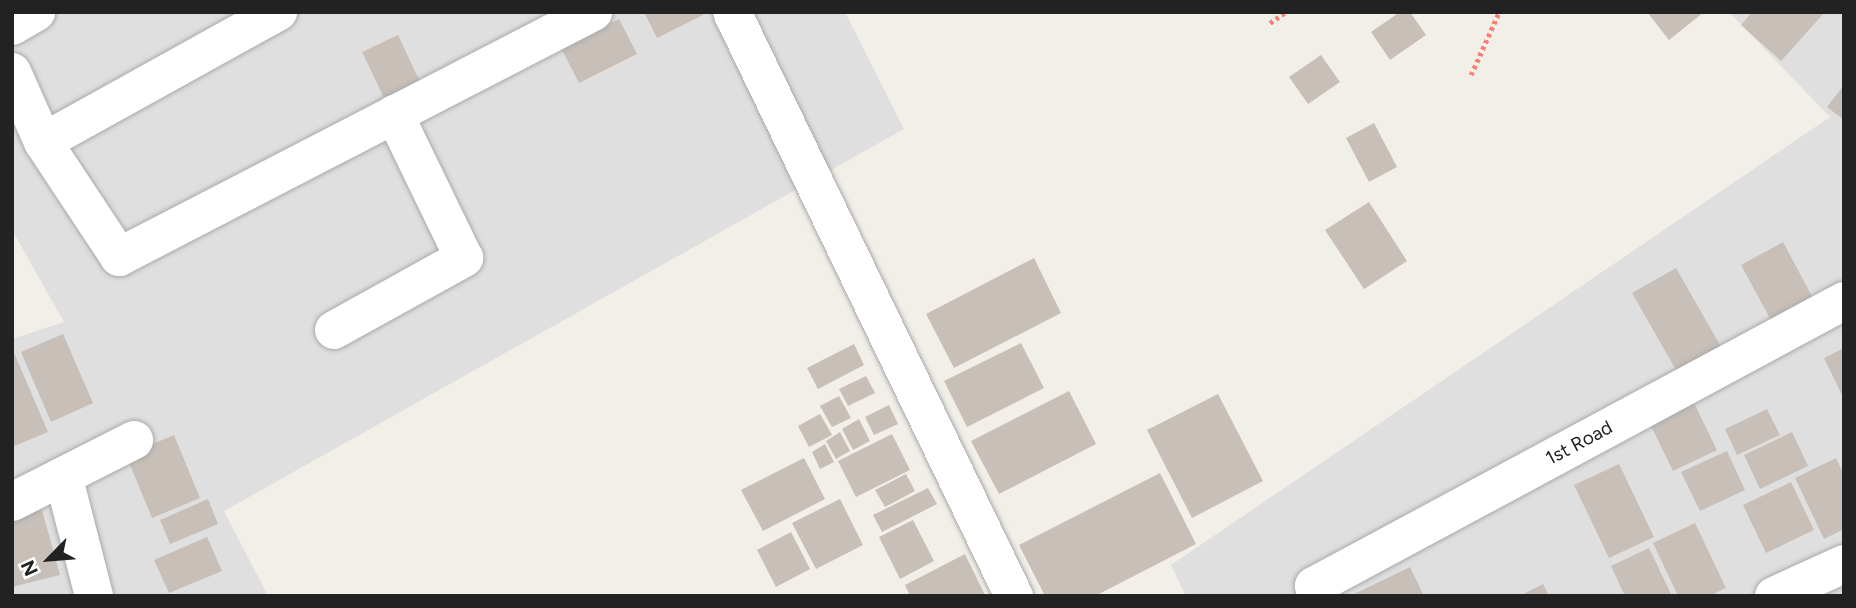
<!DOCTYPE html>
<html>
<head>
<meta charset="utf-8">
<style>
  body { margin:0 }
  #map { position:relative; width:1856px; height:608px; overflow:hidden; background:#f2efe9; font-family:Figtree,sans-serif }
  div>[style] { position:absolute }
  .residential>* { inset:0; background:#e0dfdf }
  .building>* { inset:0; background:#c7bfb8 }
  .path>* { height:4.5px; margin-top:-2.25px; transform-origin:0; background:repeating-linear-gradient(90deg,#fa8072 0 3.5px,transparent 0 7px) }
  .roads { filter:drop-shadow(0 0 2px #a9a9a9) drop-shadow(0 0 2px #a9a9a9) }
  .street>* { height:38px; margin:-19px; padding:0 19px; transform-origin:19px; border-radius:19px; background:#fff }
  span { translate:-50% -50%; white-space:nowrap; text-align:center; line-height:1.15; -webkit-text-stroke:6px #fff; paint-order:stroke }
  .street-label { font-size:19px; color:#222 }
  .frame { position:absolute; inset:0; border:14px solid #222; pointer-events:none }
  .north { position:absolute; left:14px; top:524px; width:70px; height:70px; -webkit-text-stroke:5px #fff; paint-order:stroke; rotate:245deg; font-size:19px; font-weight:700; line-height:28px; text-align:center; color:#222 }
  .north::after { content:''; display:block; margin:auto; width:24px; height:32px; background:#222; clip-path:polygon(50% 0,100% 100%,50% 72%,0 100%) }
</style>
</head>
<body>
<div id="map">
  <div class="residential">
    <div style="clip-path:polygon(12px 12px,845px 12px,904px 129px,224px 511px,268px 596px,12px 596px,12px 339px,64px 322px,12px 230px)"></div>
    <div style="clip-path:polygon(1729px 12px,1844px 12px,1844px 596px,1186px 596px,1171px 565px,1830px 117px)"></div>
  </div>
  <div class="building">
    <div style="clip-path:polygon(644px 12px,702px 12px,703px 15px,657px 38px)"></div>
    <div style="clip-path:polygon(1400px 12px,1410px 12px,1426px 35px,1390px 60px,1371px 32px)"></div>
    <div style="clip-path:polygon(1647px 12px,1704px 12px,1669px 40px)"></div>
    <div style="clip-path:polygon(1752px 12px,1825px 12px,1781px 61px,1741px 25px)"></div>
    <div style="clip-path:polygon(619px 19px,637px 54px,579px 83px,561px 48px)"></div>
    <div style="clip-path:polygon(398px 35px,420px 82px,384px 98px,362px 52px)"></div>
    <div style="clip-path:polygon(1321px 55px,1340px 82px,1308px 104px,1289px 77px)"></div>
    <div style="clip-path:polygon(1844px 85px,1844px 120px,1827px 107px)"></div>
    <div style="clip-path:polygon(1374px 123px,1397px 167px,1369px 182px,1346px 138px)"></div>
    <div style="clip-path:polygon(1369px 202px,1407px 261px,1364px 289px,1325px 230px)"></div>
    <div style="clip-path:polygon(1783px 242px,1814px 300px,1772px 322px,1741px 265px)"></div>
    <div style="clip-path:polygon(1034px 258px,1061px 313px,954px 368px,926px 314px)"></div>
    <div style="clip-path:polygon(1676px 268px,1724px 352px,1680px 377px,1632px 293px)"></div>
    <div style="clip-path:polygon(63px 334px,93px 403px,51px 422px,21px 352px)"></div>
    <div style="clip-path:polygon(1021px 343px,1044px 388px,967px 427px,944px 381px)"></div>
    <div style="clip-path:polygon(854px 344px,864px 365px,818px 389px,807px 368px)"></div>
    <div style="clip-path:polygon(12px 348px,48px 432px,12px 447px)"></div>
    <div style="clip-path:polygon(1844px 348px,1844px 399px,1824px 358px)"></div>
    <div style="clip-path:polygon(866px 376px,875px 393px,848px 406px,839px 389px)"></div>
    <div style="clip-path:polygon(1069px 391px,1096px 444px,999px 494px,971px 441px)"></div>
    <div style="clip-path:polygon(1218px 394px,1263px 481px,1192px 518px,1147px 430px)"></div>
    <div style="clip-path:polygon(839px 396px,851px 418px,832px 427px,820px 406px)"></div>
    <div style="clip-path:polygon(1694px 403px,1717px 450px,1673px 471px,1650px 424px)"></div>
    <div style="clip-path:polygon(889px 405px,898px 424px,874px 435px,865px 417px)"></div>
    <div style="clip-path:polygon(1767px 409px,1780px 435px,1737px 455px,1725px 429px)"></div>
    <div style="clip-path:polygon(820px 414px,832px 435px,809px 447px,798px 426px)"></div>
    <div style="clip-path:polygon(859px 419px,870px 441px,853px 450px,842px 429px)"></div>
    <div style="clip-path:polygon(840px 432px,850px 451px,836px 459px,826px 441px)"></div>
    <div style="clip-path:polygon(1792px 432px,1808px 466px,1760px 489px,1744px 455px)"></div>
    <div style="clip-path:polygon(892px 434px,910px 470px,856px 497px,838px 461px)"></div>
    <div style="clip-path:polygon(174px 435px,200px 498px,152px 518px,126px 455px)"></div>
    <div style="clip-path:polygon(825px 444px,834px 462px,820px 469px,812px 452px)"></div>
    <div style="clip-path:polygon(1727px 451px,1745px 490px,1700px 511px,1681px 472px)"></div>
    <div style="clip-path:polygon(804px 458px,825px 499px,763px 531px,741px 490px)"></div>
    <div style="clip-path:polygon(1836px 458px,1844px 475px,1844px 529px,1824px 539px,1795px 478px)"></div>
    <div style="clip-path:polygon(1619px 464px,1654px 537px,1609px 558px,1574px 485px)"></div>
    <div style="clip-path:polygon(1160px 473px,1196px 544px,1095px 596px,1045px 596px,1019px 545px)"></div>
    <div style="clip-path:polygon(906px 474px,915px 491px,885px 507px,875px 490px)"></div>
    <div style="clip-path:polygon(1791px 482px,1814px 530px,1766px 553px,1743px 505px)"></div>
    <div style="clip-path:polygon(928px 488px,937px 504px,882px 532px,873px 515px)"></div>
    <div style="clip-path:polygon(208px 499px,218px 524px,170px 544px,160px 520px)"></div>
    <div style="clip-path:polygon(840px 499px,863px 545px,816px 569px,792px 523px)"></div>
    <div style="clip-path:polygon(42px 510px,60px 575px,12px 587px,12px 518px)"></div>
    <div style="clip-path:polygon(913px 520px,934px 561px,900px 579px,879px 537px)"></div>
    <div style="clip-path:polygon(1695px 523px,1726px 588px,1709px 596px,1678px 596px,1653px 543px)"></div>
    <div style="clip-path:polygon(791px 532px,810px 569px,776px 587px,757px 550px)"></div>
    <div style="clip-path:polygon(207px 537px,222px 571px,169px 593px,154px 560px)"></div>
    <div style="clip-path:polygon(1649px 548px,1672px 596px,1625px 596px,1611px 566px)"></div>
    <div style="clip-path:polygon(965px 554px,985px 595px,910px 596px,905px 585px)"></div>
    <div style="clip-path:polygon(1410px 567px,1424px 596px,1350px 596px)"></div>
    <div style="clip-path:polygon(1543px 584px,1549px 596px,1519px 596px)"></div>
  </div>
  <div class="path">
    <div style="left:1270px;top:23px;width:19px;rotate:-35deg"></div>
    <div style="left:1471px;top:75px;width:69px;rotate:-66deg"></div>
  </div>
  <div class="roads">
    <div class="street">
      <div style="left:732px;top:12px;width:649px;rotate:64.23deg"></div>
      <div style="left:12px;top:26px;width:28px;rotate:-30deg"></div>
      <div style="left:12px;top:72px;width:77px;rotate:66.1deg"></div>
      <div style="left:43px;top:142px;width:138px;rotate:56.5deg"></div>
      <div style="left:119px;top:257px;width:534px;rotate:-27.33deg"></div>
      <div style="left:43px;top:142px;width:269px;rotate:-29deg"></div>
      <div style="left:334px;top:330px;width:149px;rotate:-29deg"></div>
      <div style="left:464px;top:258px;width:160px;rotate:-115.9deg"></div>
      <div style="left:64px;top:479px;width:121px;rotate:75.6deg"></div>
      <div style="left:12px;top:502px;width:137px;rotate:-26.9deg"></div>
      <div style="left:1318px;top:596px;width:11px;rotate:-112deg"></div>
      <div style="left:1314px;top:586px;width:602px;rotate:-28.27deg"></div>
      <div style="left:1774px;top:596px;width:77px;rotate:-24.6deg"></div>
    </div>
  </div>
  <div class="street-label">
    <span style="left:1579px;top:443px;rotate:-28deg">1st Road</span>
  </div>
  <div class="frame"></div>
  <div class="north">N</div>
</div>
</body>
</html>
